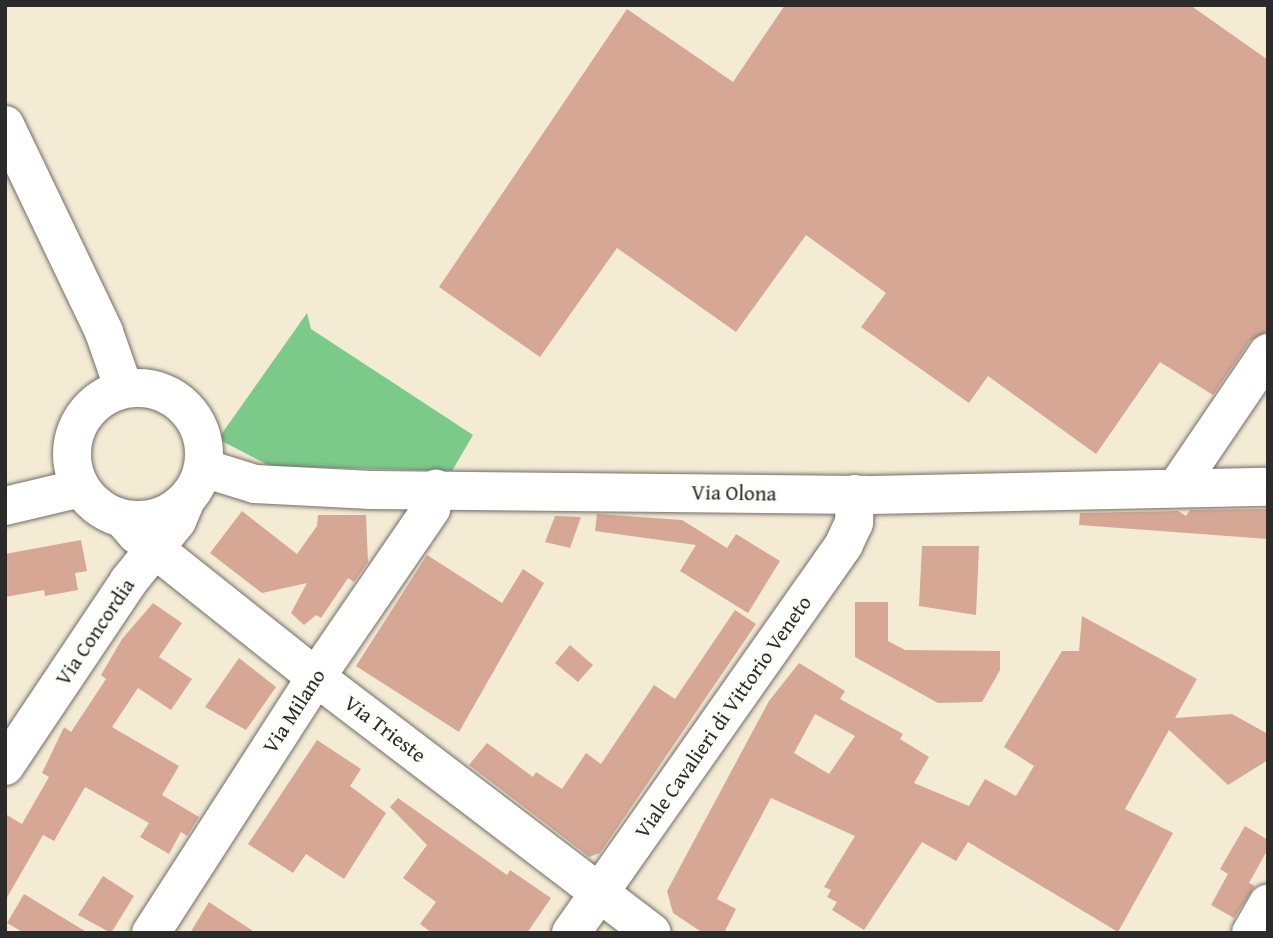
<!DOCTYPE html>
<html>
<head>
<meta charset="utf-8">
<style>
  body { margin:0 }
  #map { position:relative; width:1273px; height:938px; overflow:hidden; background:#f4ebd5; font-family:"Gentium Book Plus",serif }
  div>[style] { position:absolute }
  .green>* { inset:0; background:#7bca8a }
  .building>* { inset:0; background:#d6a795 }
  .roads { filter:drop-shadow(0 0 2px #716e66) drop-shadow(0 0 2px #716e66) }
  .minor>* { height:38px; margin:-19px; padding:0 19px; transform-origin:19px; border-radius:19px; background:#fff }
  .major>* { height:38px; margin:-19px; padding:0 19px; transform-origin:19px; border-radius:19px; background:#fff }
  .major>.ring { margin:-19px; padding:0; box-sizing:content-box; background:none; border:38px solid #fff; border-radius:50% }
  span { translate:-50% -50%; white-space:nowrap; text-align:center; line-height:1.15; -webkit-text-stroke:6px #fdfcf7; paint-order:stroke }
  .street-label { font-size:21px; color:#2b2b2b }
  .frame { position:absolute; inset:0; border:7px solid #2b2b2b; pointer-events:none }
</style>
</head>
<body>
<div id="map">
  <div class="green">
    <div style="clip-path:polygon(307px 313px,311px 329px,473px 435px,452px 471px,270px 466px,218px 439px)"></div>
  </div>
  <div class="building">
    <div style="clip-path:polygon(785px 5px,1190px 5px,1268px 60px,1268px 331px,1250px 341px,1213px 395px,1160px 362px,1096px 454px,988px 376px,969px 403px,861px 327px,886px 293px,806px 235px,736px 332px,617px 248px,540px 357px,439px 287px,627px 9px,733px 82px)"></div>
    <div style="clip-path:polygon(1268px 509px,1268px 539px,1079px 525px,1080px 513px,1178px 511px,1186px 516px,1190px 510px)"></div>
    <div style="clip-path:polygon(242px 511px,297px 554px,317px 526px,318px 515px,366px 515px,368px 562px,354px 582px,348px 578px,321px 618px,316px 615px,304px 625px,291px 613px,307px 583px,262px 593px,210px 553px)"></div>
    <div style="clip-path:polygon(597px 514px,682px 520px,727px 548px,736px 534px,780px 561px,748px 613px,680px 571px,696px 545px,595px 531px)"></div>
    <div style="clip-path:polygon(555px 516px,581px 517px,570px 548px,545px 542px)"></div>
    <div style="clip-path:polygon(81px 540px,87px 571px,75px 573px,78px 590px,45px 596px,44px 590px,5px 597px,5px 554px)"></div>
    <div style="clip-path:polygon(922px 546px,979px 546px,976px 615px,919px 606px)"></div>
    <div style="clip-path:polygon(427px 555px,502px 603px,523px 569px,544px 583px,459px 732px,356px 666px)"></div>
    <div style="clip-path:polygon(855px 602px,888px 602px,888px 641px,905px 650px,1000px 651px,1000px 670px,982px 702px,938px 703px,855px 657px)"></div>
    <div style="clip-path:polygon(153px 603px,182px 623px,159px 657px,192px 679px,171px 710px,138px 688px,112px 727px,179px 766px,162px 795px,199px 817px,187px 836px,181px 832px,169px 854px,140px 837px,149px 823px,85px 787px,54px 841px,43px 835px,5px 901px,5px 814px,22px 824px,49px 777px,42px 773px,64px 727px,71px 732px,106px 679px,101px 675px,122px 639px)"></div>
    <div style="clip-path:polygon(735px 610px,756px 624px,600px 853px,589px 857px,584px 853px,469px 765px,487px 743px,533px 777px,536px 772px,562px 789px,586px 753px,601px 764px,654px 685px,675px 699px)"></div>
    <div style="clip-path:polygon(evenodd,1082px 616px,1197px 679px,1175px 718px,1232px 714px,1268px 734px,1268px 760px,1228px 785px,1169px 730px,1125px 809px,1173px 833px,1118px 932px,968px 842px,956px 861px,922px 842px,864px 930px,832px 910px,837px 902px,827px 897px,831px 890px,824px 887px,855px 836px,771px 798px,717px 899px,736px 909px,724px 933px,703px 933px,673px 913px,667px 891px,769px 701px,799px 663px,845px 691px,840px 699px,903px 734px,900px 739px,929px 757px,914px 783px,969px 806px,985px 779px,1016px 796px,1034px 766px,1004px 747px,1062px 651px,1079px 651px,1082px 616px,815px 714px,855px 736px,829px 774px,794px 753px,815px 714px)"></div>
    <div style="clip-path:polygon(570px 645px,593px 665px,578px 682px,555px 663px)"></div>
    <div style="clip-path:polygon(239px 658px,276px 687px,246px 730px,205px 707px)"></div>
    <div style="clip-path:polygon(317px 740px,361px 769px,350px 786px,386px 813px,344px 879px,306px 854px,293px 873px,248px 844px)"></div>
    <div style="clip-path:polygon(398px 798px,507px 875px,510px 870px,551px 898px,527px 933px,432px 933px,420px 924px,436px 902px,403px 878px,427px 845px,390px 807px)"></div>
    <div style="clip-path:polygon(1245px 826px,1268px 840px,1268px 849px,1249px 883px,1255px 886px,1234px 918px,1211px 905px,1228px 874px,1220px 869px)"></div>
    <div style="clip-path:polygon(103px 876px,134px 896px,111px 933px,78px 915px)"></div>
    <div style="clip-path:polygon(24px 894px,88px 933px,24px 933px,7px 923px)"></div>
    <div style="clip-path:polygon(209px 902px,256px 933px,190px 933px)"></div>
  </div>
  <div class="roads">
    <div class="minor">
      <div style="left:203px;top:468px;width:54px;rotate:17.1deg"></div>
      <div style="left:255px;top:484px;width:116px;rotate:3deg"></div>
      <div style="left:371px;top:490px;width:500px;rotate:0.57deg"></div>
      <div style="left:871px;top:495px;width:397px;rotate:-1.2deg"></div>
      <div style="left:1177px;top:487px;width:162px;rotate:-55.8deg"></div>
      <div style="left:5px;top:506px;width:78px;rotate:-13.3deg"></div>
      <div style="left:123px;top:519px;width:20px;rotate:49deg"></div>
      <div style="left:136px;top:534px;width:230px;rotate:38.5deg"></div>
      <div style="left:316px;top:677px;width:422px;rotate:37.3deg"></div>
      <div style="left:5px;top:766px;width:221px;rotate:-56.2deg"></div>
      <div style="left:128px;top:582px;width:78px;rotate:-51.2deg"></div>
      <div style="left:177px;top:521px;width:23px;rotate:-67deg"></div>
      <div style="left:151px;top:933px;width:305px;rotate:-57.2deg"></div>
      <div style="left:316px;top:677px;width:204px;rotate:-55.6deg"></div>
      <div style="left:431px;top:509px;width:21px;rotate:-76deg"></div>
      <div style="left:571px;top:933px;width:475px;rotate:-54.9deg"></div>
      <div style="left:844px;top:544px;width:23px;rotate:-65deg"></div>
      <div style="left:854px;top:523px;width:29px;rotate:-88deg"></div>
      <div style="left:1251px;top:933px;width:34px;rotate:-60deg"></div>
    </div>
    <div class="major">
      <div style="left:5px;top:125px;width:229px;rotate:64.4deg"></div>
      <div style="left:104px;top:332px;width:49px;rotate:70.8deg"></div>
      <div style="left:120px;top:378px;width:14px;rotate:107deg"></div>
      <div class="ring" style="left:72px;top:388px;width:94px;height:94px"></div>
    </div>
  </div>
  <div class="street-label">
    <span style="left:734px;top:493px;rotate:1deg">Via Olona</span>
    <span style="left:95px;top:632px;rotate:-56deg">Via Concordia</span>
    <span style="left:294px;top:711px;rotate:-57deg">Via Milano</span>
    <span style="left:723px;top:717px;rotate:-55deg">Viale Cavalieri di Vittorio Veneto</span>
    <span style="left:385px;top:729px;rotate:37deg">Via Trieste</span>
  </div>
  <div class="frame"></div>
</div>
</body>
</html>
